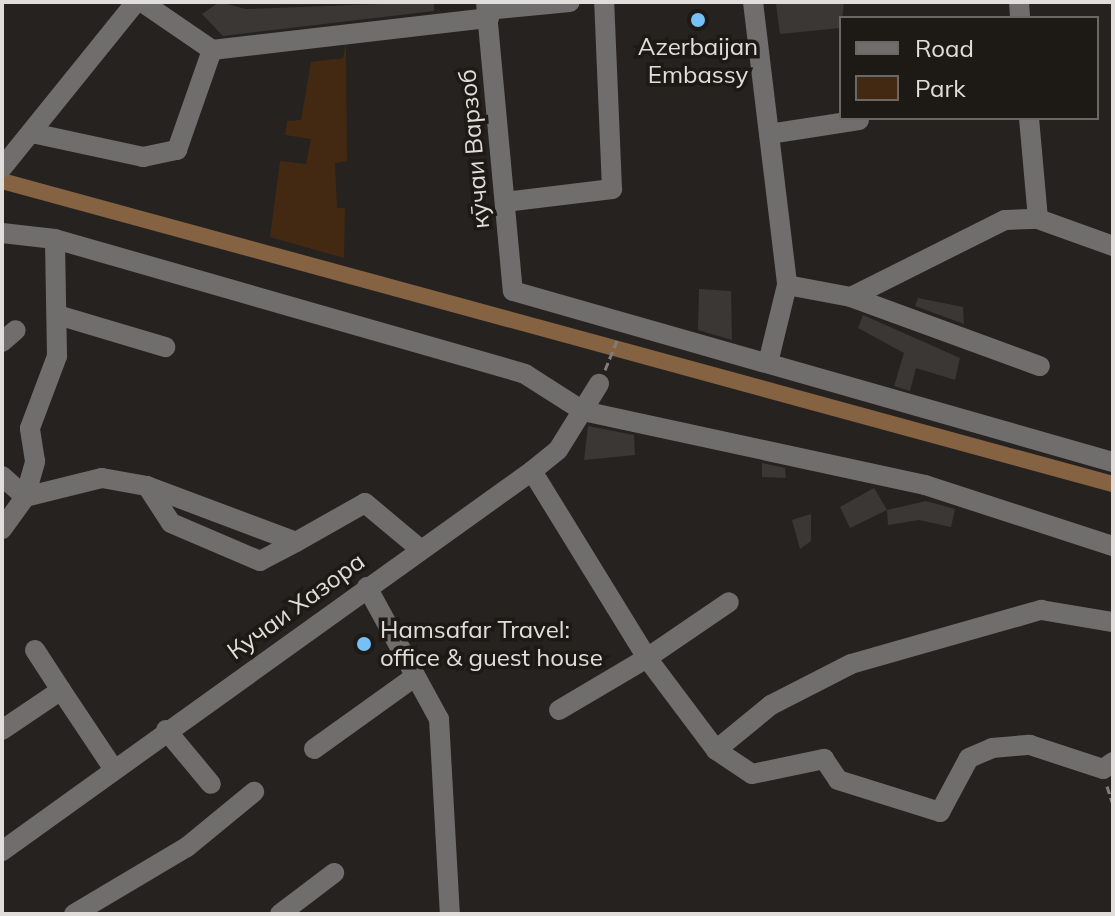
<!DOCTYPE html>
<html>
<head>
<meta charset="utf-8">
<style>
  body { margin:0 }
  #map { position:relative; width:1115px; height:916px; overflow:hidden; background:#26221f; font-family:Mulish,sans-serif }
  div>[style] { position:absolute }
  .green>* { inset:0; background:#432911 }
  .canal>* { height:16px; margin:-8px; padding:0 8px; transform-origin:8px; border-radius:8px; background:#856242 }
  .building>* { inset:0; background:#3b3734 }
  .path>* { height:3px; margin-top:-1.5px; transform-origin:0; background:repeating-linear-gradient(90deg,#807c7a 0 8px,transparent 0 12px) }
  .minor>* { height:20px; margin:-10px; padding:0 10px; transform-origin:10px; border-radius:10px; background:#706e6c }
  .dots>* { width:22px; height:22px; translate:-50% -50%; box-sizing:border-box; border:4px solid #1d1915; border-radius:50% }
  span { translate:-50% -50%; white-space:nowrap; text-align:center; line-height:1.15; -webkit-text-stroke:7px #1d1915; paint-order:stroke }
  .poi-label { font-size:24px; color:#e0dddb }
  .left { translate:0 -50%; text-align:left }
  .street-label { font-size:24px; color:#e0dddb }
  .frame { position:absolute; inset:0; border:4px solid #e0dddb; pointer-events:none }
  .legend { position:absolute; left:839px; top:16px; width:260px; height:104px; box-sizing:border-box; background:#1d1915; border:2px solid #6b6764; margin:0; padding:10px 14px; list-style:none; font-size:24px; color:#e0dddb }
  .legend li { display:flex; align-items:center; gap:16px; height:40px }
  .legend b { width:40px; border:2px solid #6b6764 }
</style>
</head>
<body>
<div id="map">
  <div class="green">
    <div style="clip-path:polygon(346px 43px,347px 161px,335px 163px,337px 208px,345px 208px,344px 258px,270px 237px,280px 161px,306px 164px,311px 139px,285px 135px,287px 121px,301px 120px,311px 62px,343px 58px)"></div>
  </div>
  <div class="canal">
    <div style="left:2px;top:181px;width:1152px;rotate:15.26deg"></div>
  </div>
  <div class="building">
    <div style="clip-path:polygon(219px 2px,246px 9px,434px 2px,434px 11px,223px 36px,202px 14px)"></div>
    <div style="clip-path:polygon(844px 2px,841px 28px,780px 34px,776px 4px)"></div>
    <div style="clip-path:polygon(699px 289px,731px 291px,732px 340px,698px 330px)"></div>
    <div style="clip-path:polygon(918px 298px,963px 307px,964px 324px,915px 306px)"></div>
    <div style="clip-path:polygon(863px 315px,960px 358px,955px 380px,916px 368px,910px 391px,894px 386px,904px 353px,858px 328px)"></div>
    <div style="clip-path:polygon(588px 426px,634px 435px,635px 455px,584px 460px)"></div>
    <div style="clip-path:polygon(762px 463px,785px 468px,786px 478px,762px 477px)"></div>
    <div style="clip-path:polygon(874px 488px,887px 510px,850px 528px,840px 507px)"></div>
    <div style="clip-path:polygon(926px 501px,955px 509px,951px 527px,919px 520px,888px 525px,887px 510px)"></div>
    <div style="clip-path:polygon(811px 514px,811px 541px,800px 549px,792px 520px)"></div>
  </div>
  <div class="path">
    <div style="left:605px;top:370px;width:32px;rotate:-68deg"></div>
    <div style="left:1107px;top:786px;width:20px;rotate:72deg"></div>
  </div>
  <div class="minor">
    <div style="left:142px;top:2px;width:85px;rotate:34.4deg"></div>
    <div style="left:212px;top:50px;width:279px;rotate:-6.6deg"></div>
    <div style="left:486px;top:2px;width:290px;rotate:84.7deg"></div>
    <div style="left:513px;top:291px;width:624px;rotate:15.91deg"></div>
    <div style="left:753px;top:2px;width:285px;rotate:83.1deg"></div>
    <div style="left:787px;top:285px;width:80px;rotate:103.7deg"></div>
    <div style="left:1019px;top:2px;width:16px;rotate:86deg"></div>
    <div style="left:487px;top:10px;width:83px;rotate:-5.5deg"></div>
    <div style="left:1029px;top:118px;width:101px;rotate:84.9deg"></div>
    <div style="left:32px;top:133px;width:114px;rotate:12.2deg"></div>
    <div style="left:143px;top:157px;width:35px;rotate:-12deg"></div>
    <div style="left:177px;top:150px;width:106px;rotate:-70.7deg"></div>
    <div style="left:769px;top:134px;width:91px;rotate:-8.8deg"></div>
    <div style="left:2px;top:168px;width:213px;rotate:-51.1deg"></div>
    <div style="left:505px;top:202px;width:108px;rotate:-6.9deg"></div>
    <div style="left:612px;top:189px;width:187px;rotate:-92.4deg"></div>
    <div style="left:2px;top:233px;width:53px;rotate:6.5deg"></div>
    <div style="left:55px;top:239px;width:489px;rotate:16deg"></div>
    <div style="left:525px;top:374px;width:69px;rotate:32.5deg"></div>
    <div style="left:583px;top:411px;width:350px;rotate:12.2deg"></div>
    <div style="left:925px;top:485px;width:198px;rotate:18deg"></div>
    <div style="left:787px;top:285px;width:65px;rotate:10.6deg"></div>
    <div style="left:851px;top:297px;width:201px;rotate:20.1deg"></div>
    <div style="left:851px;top:297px;width:172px;rotate:-26.6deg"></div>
    <div style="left:1005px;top:220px;width:33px;rotate:-2deg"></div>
    <div style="left:1038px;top:219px;width:80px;rotate:19.8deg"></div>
    <div style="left:61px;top:316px;width:109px;rotate:16.6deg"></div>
    <div style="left:2px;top:342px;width:18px;rotate:-41deg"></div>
    <div style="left:532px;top:471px;width:220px;rotate:58.4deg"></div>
    <div style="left:647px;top:658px;width:99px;rotate:-34.3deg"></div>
    <div style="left:2px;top:476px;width:31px;rotate:42deg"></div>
    <div style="left:25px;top:497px;width:79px;rotate:-13.9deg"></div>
    <div style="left:102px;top:478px;width:46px;rotate:10.1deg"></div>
    <div style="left:147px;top:486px;width:159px;rotate:20.6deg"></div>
    <div style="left:296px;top:542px;width:79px;rotate:-29.5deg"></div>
    <div style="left:365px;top:503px;width:72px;rotate:39.9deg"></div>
    <div style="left:147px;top:486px;width:44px;rotate:57deg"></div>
    <div style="left:171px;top:523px;width:97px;rotate:23.1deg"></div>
    <div style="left:260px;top:561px;width:41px;rotate:-27.8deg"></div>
    <div style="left:2px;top:529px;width:39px;rotate:-54deg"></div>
    <div style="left:25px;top:497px;width:37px;rotate:-74deg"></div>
    <div style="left:35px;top:461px;width:33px;rotate:-99deg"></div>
    <div style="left:30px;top:428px;width:77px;rotate:-69.4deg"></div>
    <div style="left:57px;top:356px;width:117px;rotate:-91deg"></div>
    <div style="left:367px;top:587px;width:150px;rotate:61.4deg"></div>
    <div style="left:439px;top:719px;width:195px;rotate:86.8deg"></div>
    <div style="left:35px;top:650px;width:48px;rotate:57deg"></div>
    <div style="left:559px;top:710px;width:102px;rotate:-30.6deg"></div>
    <div style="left:647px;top:658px;width:115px;rotate:53.1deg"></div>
    <div style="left:716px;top:750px;width:71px;rotate:-39.3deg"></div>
    <div style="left:771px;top:705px;width:90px;rotate:-27.1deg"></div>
    <div style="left:851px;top:664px;width:198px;rotate:-15.9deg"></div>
    <div style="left:1041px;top:610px;width:73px;rotate:9.5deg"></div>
    <div style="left:2px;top:730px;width:71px;rotate:-34.1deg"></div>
    <div style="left:61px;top:690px;width:94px;rotate:56.3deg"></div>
    <div style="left:166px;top:730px;width:70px;rotate:50.2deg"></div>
    <div style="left:314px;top:749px;width:122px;rotate:-35.6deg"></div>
    <div style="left:716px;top:750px;width:43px;rotate:33.7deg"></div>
    <div style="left:752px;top:774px;width:74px;rotate:-11.8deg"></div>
    <div style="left:824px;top:759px;width:25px;rotate:56deg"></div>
    <div style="left:838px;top:780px;width:107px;rotate:17.4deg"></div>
    <div style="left:940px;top:812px;width:61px;rotate:-61.8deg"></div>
    <div style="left:969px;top:758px;width:25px;rotate:-23deg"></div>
    <div style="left:992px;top:748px;width:38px;rotate:-5deg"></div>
    <div style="left:1030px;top:745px;width:77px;rotate:18.2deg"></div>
    <div style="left:1103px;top:769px;width:12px;rotate:-35deg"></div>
    <div style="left:2px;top:851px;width:652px;rotate:-35.64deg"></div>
    <div style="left:532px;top:471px;width:33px;rotate:-39deg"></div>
    <div style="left:558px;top:450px;width:78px;rotate:-58.2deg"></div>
    <div style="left:74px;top:914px;width:131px;rotate:-30.7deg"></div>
    <div style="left:187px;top:847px;width:87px;rotate:-39.4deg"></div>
    <div style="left:280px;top:914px;width:68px;rotate:-37.2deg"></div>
  </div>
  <div class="dots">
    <div style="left:698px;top:20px;background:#77c0f7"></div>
    <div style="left:364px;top:644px;background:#77c0f7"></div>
  </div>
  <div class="poi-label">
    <span style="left:698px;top:61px">Azerbaijan<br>Embassy</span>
    <span class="left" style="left:380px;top:644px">Hamsafar Travel:<br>office &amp; guest house</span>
  </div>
  <div class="street-label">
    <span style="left:474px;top:149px;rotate:-95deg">кӯчаи Варзоб</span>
    <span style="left:296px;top:606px;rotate:-36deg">Кучаи Хазора</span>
  </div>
  <div class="frame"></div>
  <ul class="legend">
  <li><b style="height:10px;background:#706e6c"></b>Road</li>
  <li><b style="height:22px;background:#432911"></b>Park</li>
  </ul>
</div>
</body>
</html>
